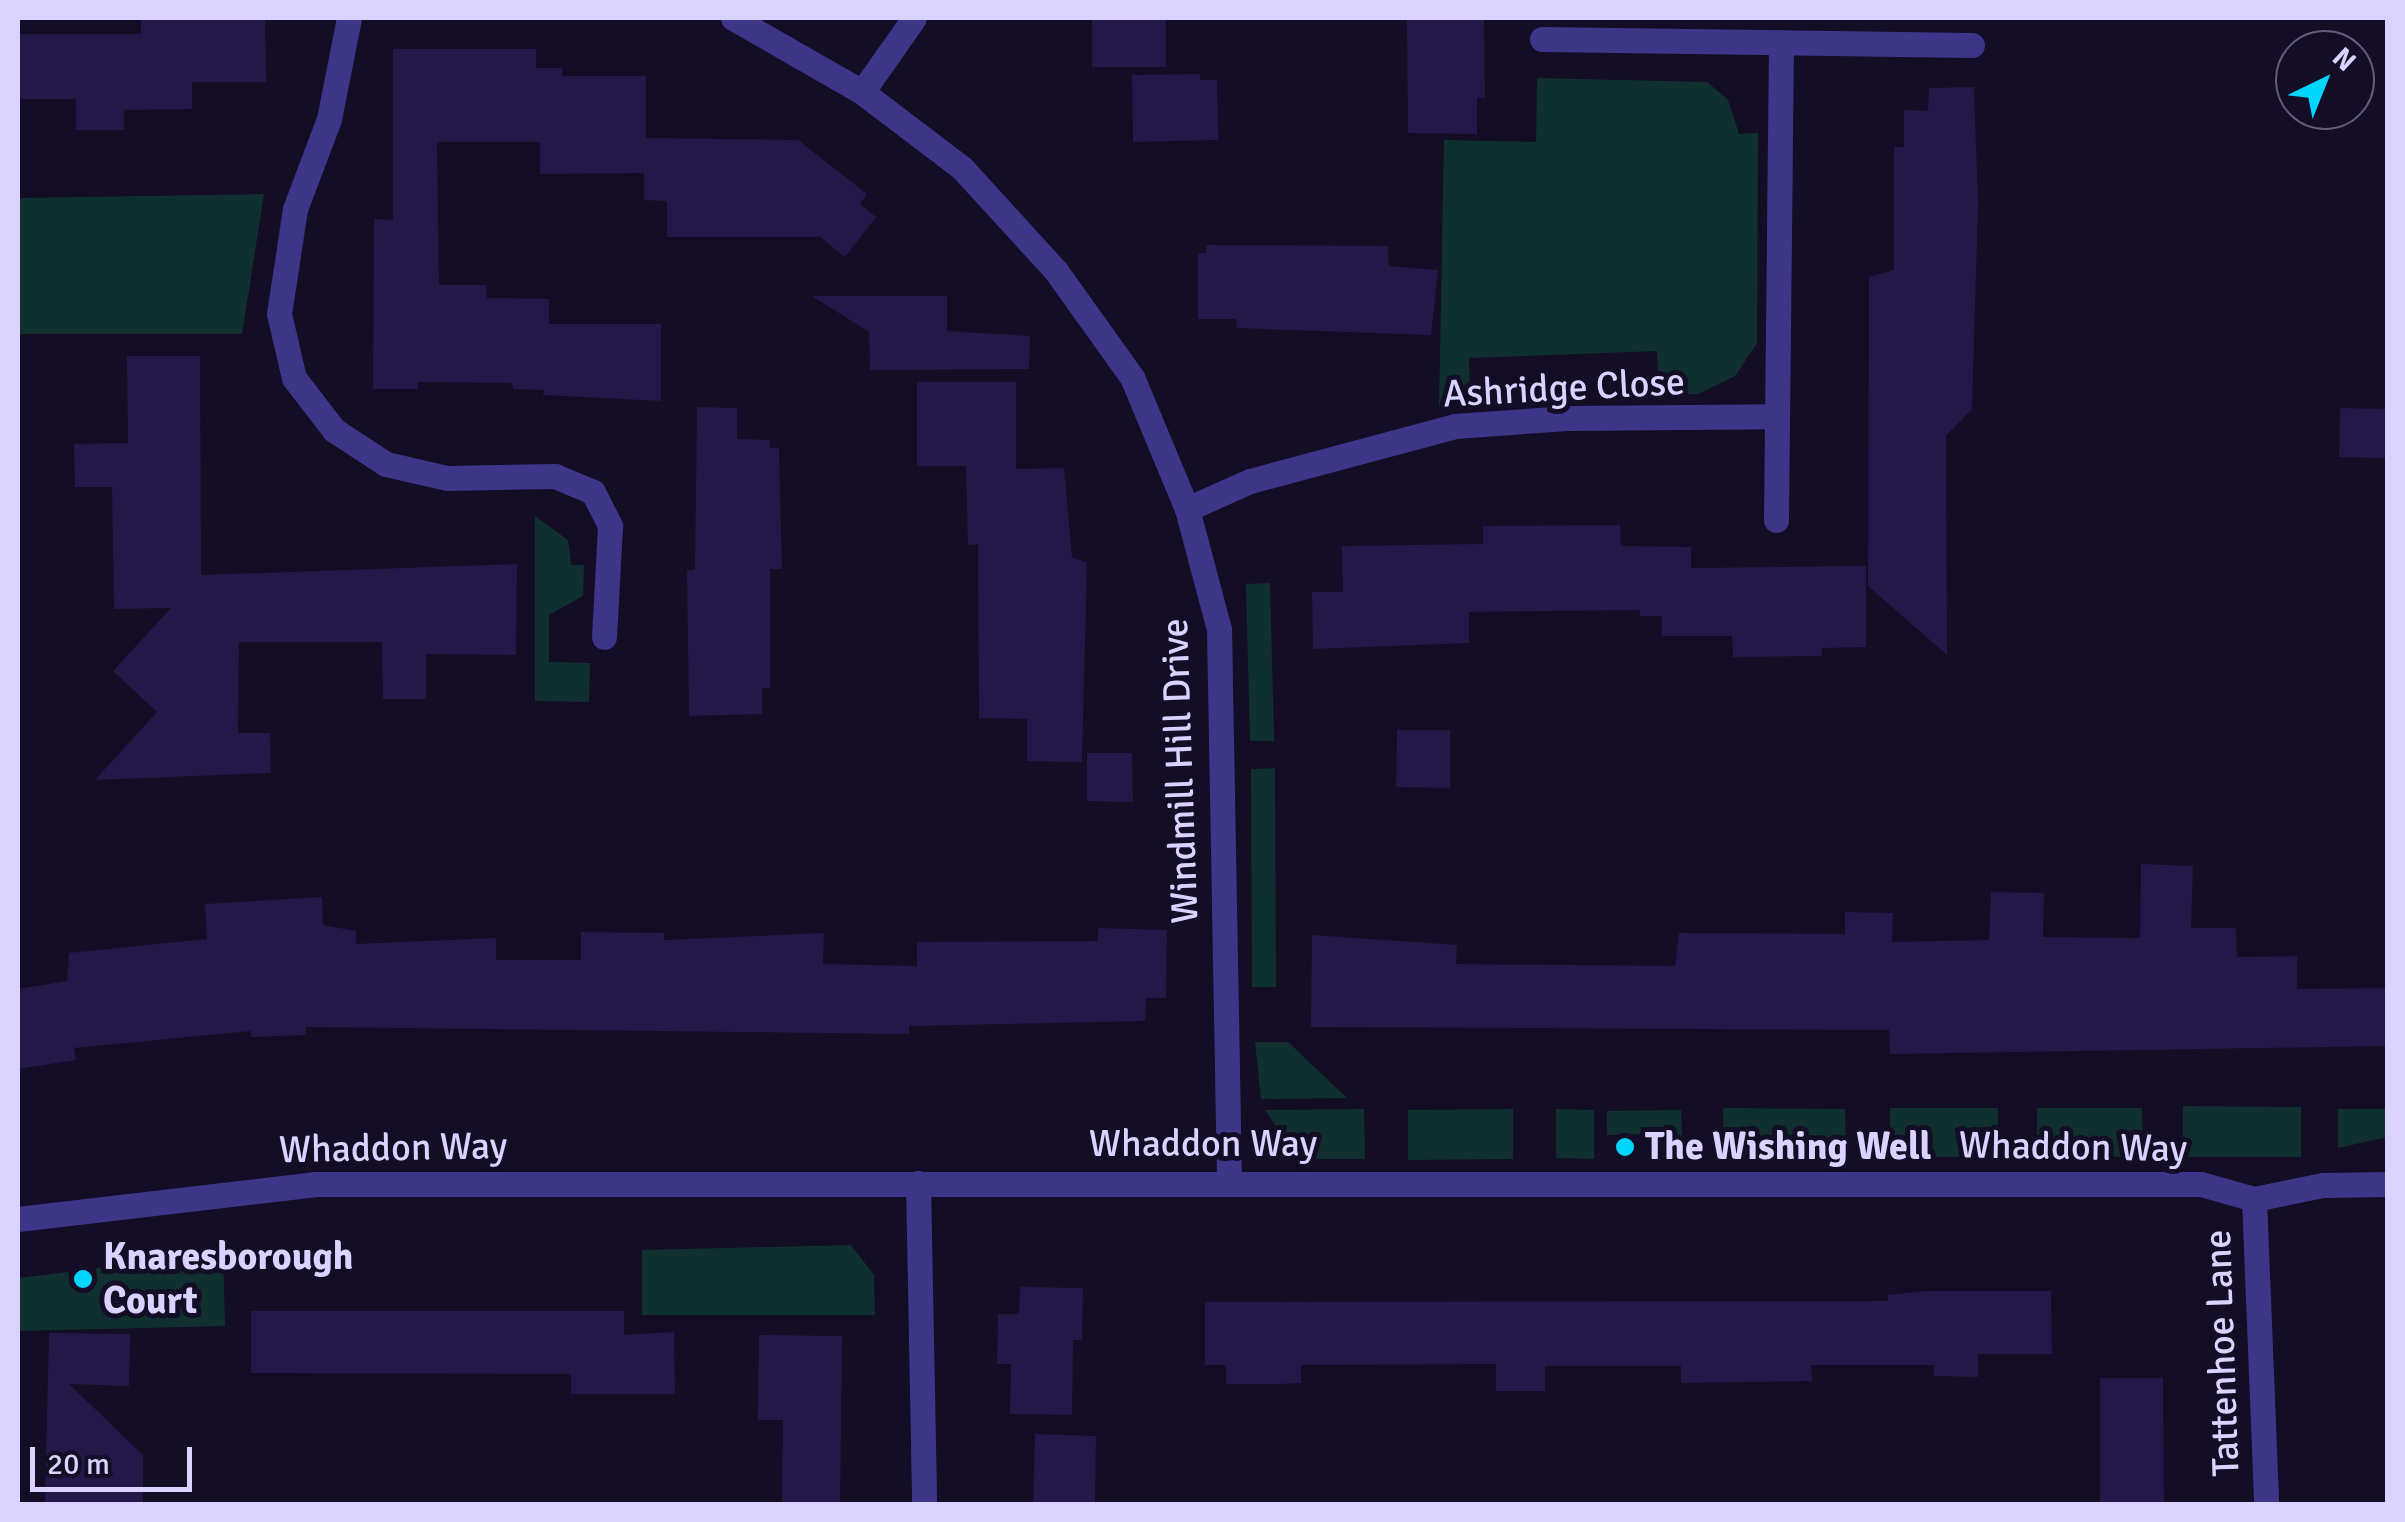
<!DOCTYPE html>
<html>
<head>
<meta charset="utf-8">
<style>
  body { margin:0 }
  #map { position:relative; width:2405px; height:1522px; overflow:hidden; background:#130d26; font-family:Signika,sans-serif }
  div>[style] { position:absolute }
  .green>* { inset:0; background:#103030 }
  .building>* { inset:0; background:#241848 }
  .minor>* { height:25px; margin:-12.5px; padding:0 12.5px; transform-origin:12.5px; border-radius:12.5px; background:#3d3588 }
  .tertiary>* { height:25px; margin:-12.5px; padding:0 12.5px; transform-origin:12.5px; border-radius:12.5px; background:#3d3588 }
  .dots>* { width:28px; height:28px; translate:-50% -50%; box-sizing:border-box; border:5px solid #130d26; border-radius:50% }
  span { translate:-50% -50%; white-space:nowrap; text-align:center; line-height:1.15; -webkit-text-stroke:10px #130d26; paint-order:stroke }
  .street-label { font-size:38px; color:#dad2ff }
  .poi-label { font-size:38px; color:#dad2ff; font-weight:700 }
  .left { translate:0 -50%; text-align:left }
  .frame { position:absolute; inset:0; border:20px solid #dad2ff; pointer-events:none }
  .north { position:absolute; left:2275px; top:30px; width:100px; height:100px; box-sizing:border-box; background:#130d26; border:2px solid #635c7d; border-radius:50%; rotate:43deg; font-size:28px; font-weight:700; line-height:40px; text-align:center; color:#dad2ff }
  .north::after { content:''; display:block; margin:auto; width:35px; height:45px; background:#00d6fd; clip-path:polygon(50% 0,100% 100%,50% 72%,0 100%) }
  .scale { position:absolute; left:30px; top:1447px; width:162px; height:45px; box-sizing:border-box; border:5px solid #dad2ff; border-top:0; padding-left:12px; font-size:30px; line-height:35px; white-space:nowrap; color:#dad2ff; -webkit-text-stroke:8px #130d26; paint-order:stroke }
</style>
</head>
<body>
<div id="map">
  <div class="green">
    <div style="clip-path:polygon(1537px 78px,1707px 82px,1728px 100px,1739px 134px,1758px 133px,1757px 343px,1735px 376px,1698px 394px,1659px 394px,1657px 351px,1469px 358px,1470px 400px,1439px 408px,1444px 140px,1536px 142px)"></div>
    <div style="clip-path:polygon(264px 194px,242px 334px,18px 334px,18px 198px)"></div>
    <div style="clip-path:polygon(535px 516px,568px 540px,571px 565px,584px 565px,583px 596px,549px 615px,549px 662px,590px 663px,589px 702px,535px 701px)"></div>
    <div style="clip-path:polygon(1270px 583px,1274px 741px,1250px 741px,1246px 584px)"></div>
    <div style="clip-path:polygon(1275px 768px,1276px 987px,1252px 987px,1251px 769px)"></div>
    <div style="clip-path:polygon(1255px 1042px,1288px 1042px,1347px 1098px,1261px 1099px)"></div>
    <div style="clip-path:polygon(2183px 1106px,2301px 1107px,2301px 1157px,2183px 1157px)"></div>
    <div style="clip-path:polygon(1723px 1108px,1845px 1109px,1846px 1158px,1724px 1159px)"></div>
    <div style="clip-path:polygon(1890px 1108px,1998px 1108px,1997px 1157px,1890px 1157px)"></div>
    <div style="clip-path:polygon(2037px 1108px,2142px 1108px,2143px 1157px,2037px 1156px)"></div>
    <div style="clip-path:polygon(1364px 1109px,1365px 1159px,1316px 1159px,1288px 1144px,1265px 1110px)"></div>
    <div style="clip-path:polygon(1513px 1109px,1513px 1159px,1408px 1160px,1408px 1110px)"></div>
    <div style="clip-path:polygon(1556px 1109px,1594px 1110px,1594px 1159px,1556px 1158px)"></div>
    <div style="clip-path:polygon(2338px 1109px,2387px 1109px,2387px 1137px,2338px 1148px)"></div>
    <div style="clip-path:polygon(1681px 1110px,1683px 1158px,1647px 1158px,1646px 1134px,1607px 1135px,1607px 1111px)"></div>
    <div style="clip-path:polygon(851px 1245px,874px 1275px,875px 1315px,642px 1315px,642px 1250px)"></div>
    <div style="clip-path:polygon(223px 1252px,225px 1326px,18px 1331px,18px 1278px,68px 1272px,70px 1287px,97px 1283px,96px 1268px)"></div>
  </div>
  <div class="building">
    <div style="clip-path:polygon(141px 18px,265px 18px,266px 82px,192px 82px,192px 109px,124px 110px,124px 130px,76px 130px,76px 99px,18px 99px,18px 34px,141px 34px)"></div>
    <div style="clip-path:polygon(1092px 18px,1166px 18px,1166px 67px,1092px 67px)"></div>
    <div style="clip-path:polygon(1407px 18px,1484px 18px,1485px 98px,1477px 98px,1477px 134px,1408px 133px)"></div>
    <div style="clip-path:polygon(393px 49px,536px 49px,536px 68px,562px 68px,562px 76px,646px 76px,646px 138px,798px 140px,867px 194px,860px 204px,876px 217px,845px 257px,820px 237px,667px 237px,667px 201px,644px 200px,644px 173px,540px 174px,540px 142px,437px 142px,439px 285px,486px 285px,487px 298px,549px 299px,549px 324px,661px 324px,661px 401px,543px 395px,544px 390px,513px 389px,512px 383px,418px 382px,418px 389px,373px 389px,374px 219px,393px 220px)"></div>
    <div style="clip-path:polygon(1200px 74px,1200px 80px,1217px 80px,1218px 140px,1133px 142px,1132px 75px)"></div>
    <div style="clip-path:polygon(1974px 87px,1978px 204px,1972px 409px,1946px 436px,1947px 655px,1868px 586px,1869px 277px,1894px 270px,1894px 147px,1904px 147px,1904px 110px,1928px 111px,1929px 88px)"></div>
    <div style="clip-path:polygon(1206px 245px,1388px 246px,1389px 266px,1438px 270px,1431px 335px,1237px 328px,1236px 319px,1198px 319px,1198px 253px,1206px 253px)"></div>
    <div style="clip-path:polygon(812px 296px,947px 296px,947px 331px,1030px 336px,1029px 369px,870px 370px,869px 332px)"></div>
    <div style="clip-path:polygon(127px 356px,200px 356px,201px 575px,517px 564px,516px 655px,426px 654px,426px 699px,383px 699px,382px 642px,239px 642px,238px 733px,270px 733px,271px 773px,95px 780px,157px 712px,113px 671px,171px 608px,114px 609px,112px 487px,75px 487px,74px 444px,128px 443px)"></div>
    <div style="clip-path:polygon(917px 382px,1016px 382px,1016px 469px,1064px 468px,1072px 557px,1087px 563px,1082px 762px,1027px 761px,1027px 719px,979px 718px,978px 544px,968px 545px,966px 466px,917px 466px)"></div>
    <div style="clip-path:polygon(697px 407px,737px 408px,737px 439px,770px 440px,769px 448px,779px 448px,782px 569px,770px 569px,770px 688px,762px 688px,762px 714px,689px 716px,687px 570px,695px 570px)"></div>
    <div style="clip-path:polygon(2340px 408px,2388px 409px,2388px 458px,2339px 457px)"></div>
    <div style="clip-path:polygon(1620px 525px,1621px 546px,1691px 547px,1691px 568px,1866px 566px,1866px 647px,1822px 648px,1822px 656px,1733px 657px,1732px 636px,1662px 636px,1662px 616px,1640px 616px,1640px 610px,1469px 612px,1469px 643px,1313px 649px,1312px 592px,1343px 592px,1342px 546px,1483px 544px,1483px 526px)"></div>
    <div style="clip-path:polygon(1397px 730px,1450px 730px,1450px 788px,1396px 787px)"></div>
    <div style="clip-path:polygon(1087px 753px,1132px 753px,1133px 802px,1087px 801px)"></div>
    <div style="clip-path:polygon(2141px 864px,2193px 866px,2191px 928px,2236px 928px,2237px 957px,2297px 956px,2297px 989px,2388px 988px,2388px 1046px,1890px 1054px,1889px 1030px,1311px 1027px,1312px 935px,1457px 945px,1456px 964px,1675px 966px,1679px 933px,1845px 934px,1845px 912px,1893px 913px,1892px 942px,1989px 940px,1991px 892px,2044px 893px,2043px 937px,2140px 938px)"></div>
    <div style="clip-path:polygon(322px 897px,323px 925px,356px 931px,356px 944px,496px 938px,496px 960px,581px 960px,581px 932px,664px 933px,664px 940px,824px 933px,823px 964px,917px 966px,917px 942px,1098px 941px,1098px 928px,1167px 930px,1166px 998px,1146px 998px,1145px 1021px,909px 1026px,909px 1034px,306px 1027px,306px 1035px,251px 1037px,251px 1031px,74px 1048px,76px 1060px,18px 1069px,18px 989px,67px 981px,69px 953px,207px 939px,205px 904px)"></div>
    <div style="clip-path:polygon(1020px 1287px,1083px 1288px,1082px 1340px,1073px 1340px,1072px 1415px,1010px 1414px,1011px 1364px,997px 1364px,998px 1314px,1019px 1314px)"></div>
    <div style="clip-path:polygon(1926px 1291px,2051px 1291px,2052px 1354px,1978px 1354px,1978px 1377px,1934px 1376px,1934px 1365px,1811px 1365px,1812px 1381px,1681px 1383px,1681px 1366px,1545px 1366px,1545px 1391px,1496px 1391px,1496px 1364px,1301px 1365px,1301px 1383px,1278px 1384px,1226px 1384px,1226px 1365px,1205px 1365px,1205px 1302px,1888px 1301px,1888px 1295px)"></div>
    <div style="clip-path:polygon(251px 1311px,624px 1311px,624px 1335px,674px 1332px,675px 1394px,571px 1394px,571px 1374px,251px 1373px)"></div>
    <div style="clip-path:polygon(49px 1333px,130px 1334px,129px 1386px,69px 1384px,143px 1455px,143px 1504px,45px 1504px)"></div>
    <div style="clip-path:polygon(759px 1335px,842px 1336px,840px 1504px,782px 1504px,783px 1420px,758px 1420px)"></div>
    <div style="clip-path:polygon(2100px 1378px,2163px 1378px,2164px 1504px,2100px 1504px)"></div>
    <div style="clip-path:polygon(1035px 1434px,1096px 1436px,1095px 1504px,1033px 1504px)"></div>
  </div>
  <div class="minor">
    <div style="left:349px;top:18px;width:103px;rotate:101.2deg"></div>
    <div style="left:329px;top:119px;width:96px;rotate:110.7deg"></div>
    <div style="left:295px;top:209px;width:106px;rotate:98.7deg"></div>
    <div style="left:279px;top:314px;width:66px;rotate:76.8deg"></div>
    <div style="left:294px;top:378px;width:66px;rotate:52.4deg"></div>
    <div style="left:334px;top:430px;width:62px;rotate:33.2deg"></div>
    <div style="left:386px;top:464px;width:63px;rotate:12.9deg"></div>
    <div style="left:447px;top:478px;width:108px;rotate:-1.1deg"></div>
    <div style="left:555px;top:476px;width:41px;rotate:22.8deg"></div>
    <div style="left:593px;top:492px;width:38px;rotate:63deg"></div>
    <div style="left:610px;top:526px;width:111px;rotate:93.1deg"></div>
    <div style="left:733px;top:18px;width:149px;rotate:29.8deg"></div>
    <div style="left:862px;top:92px;width:126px;rotate:37.2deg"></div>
    <div style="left:962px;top:168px;width:139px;rotate:47.6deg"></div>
    <div style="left:1056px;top:271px;width:130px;rotate:54.4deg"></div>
    <div style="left:1132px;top:377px;width:143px;rotate:67.4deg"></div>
    <div style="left:1187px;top:509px;width:124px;rotate:75.1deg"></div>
    <div style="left:1219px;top:629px;width:551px;rotate:88.96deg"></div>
    <div style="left:1542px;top:39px;width:430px;rotate:0.8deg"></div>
    <div style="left:862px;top:92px;width:90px;rotate:-54.9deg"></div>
    <div style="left:1187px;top:509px;width:69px;rotate:-24deg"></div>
    <div style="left:1250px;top:481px;width:212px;rotate:-15deg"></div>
    <div style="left:1455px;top:426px;width:112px;rotate:-4.1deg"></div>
    <div style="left:1567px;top:418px;width:210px;rotate:-0.5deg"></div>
    <div style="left:1776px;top:520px;width:478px;rotate:-89.4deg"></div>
    <div style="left:918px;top:1183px;width:321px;rotate:88.9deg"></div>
    <div style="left:2254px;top:1199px;width:305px;rotate:87.7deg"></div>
  </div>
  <div class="tertiary">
    <div style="left:18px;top:1219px;width:298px;rotate:-6.7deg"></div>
    <div style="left:314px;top:1184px;width:1887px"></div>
    <div style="left:2201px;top:1184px;width:55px;rotate:15.8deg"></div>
    <div style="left:2254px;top:1199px;width:70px;rotate:-11.5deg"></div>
    <div style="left:2323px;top:1185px;width:65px;rotate:-0.9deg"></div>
  </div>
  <div class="dots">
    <div style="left:1625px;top:1147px;background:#00d6fd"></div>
    <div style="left:83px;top:1279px;background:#00d6fd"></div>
  </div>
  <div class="street-label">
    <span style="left:1564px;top:388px;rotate:-3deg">Ashridge Close</span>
    <span style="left:1180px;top:771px;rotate:-92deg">Windmill Hill Drive</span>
    <span style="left:1203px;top:1144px">Whaddon Way</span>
    <span style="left:2073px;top:1147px;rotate:1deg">Whaddon Way</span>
    <span style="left:393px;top:1148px;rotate:-1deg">Whaddon Way</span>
    <span style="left:2222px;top:1353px;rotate:-92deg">Tattenhoe Lane</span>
  </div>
  <div class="poi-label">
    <span class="left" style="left:1645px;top:1147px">The Wishing Well</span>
    <span class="left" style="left:103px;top:1279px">Knaresborough<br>Court</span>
  </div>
  <div class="frame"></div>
  <div class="north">N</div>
  <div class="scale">20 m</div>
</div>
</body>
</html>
